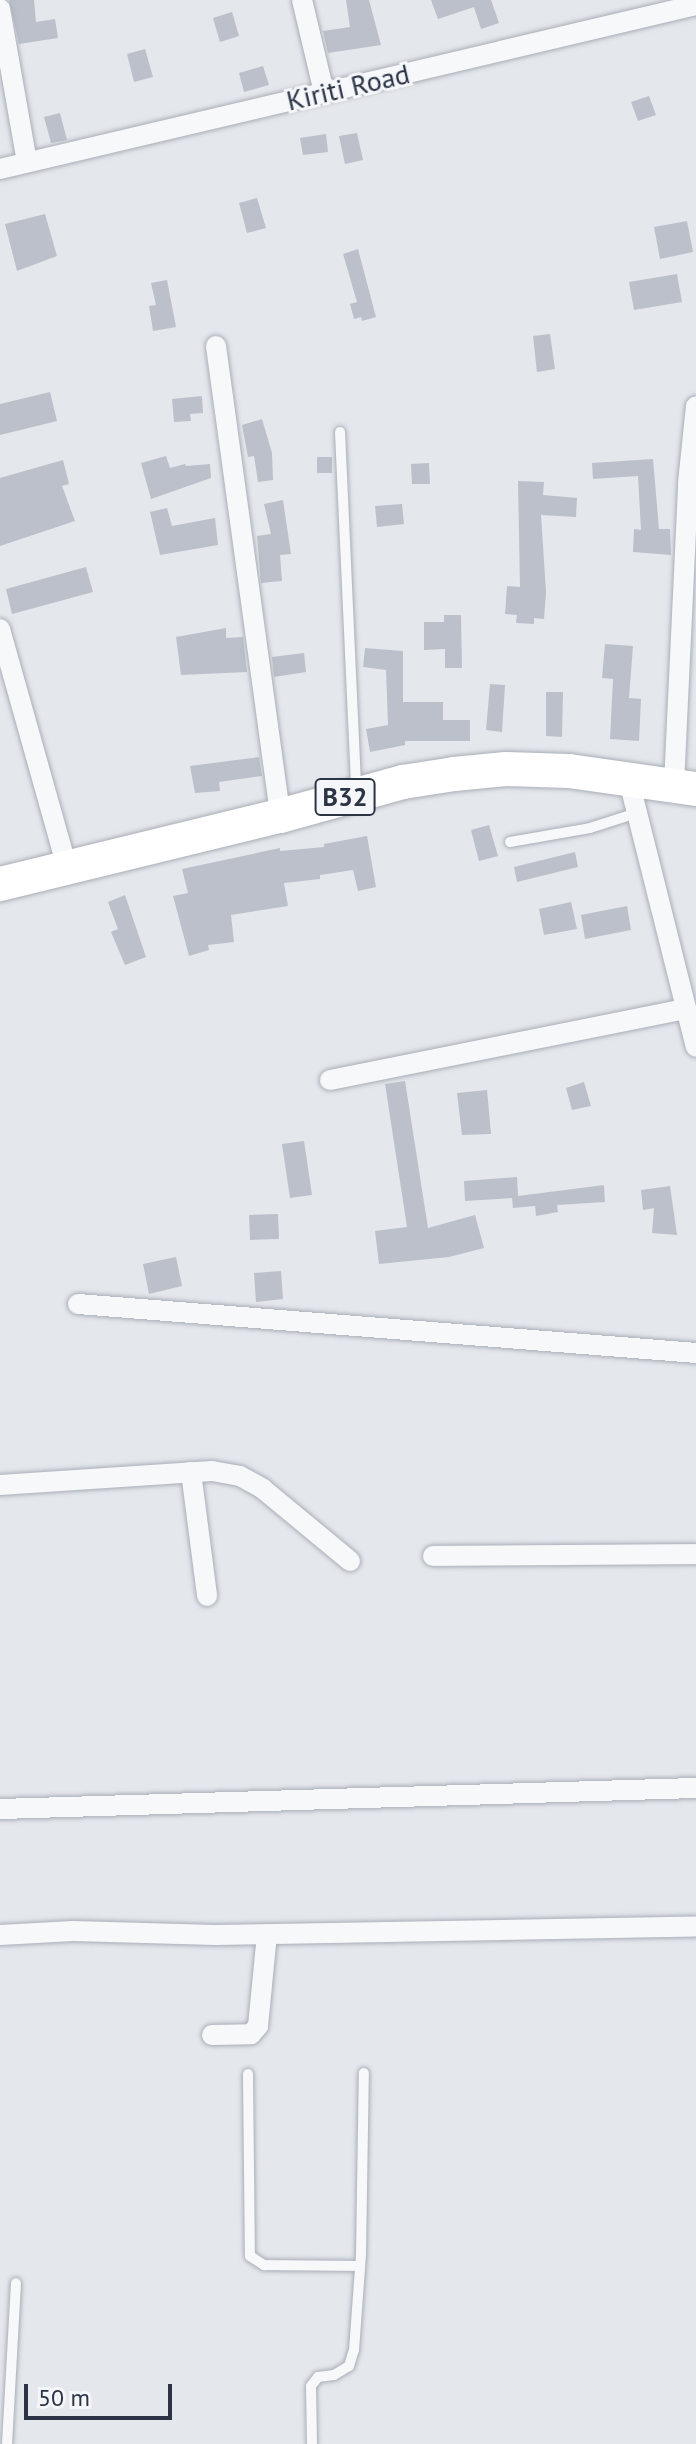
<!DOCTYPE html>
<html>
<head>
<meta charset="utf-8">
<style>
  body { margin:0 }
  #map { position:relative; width:696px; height:2444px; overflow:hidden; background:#e4e7ec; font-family:"PT Sans",sans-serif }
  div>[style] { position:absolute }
  .building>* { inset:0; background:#bbc0ca }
  .roads { filter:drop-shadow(0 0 2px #a9aeb7) drop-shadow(0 0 2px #a9aeb7) }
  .service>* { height:10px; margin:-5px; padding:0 5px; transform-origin:5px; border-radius:5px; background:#f7f8fa }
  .minor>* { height:20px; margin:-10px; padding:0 10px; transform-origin:10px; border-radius:10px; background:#f7f8fa }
  .trunk>* { height:34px; margin:-17px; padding:0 17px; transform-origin:17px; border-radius:17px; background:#fff }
  span { translate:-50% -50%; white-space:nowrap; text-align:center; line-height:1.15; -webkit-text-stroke:6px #f4f6f9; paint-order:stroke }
  .shield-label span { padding:2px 6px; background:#f4f6f9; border:2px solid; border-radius:6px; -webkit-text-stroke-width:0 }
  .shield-label { font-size:26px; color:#2b3445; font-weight:700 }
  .street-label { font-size:28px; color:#2b3445 }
  .scale { position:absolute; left:24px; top:2384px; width:148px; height:36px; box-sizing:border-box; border:4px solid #2b3445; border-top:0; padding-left:10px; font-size:24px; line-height:28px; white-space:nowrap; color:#2b3445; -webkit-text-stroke:6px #f4f6f9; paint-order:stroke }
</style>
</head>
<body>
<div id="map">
  <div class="building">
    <div style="clip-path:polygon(9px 0,34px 0,36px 22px,55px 19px,58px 38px,19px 44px)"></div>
    <div style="clip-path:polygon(346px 0,369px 0,381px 45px,328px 53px,323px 31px,350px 27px)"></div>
    <div style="clip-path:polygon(431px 0,491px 0,499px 23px,481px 29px,474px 7px,438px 19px)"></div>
    <div style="clip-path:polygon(232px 12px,239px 36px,220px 42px,213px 18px)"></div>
    <div style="clip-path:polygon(145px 49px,153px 77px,134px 82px,127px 54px)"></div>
    <div style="clip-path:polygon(263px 66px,269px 85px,244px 92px,239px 73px)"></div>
    <div style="clip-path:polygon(649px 96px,656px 115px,638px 121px,631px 102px)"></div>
    <div style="clip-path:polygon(60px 113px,67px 140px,51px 143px,44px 117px)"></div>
    <div style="clip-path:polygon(357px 133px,363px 160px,345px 164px,339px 136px)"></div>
    <div style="clip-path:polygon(326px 134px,328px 152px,303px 155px,300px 138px)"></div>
    <div style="clip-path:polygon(257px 198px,266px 228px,247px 233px,239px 203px)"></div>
    <div style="clip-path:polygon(45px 214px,57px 256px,17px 271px,5px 224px)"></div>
    <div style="clip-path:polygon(687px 221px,693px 252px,660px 259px,654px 227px)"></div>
    <div style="clip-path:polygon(358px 249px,376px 317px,362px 321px,361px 317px,354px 319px,350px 304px,357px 302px,343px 254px)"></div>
    <div style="clip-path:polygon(677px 274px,682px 302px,634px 310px,629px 282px)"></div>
    <div style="clip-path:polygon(167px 280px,176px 327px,153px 331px,149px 306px,156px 305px,151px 283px)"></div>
    <div style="clip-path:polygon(550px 334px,555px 369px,537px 372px,533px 336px)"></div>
    <div style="clip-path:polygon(50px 392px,57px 421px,0 435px,0 404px)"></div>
    <div style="clip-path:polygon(202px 396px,203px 413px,190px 414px,191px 421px,174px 422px,172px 399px)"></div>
    <div style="clip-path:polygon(262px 419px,272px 453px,273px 480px,258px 482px,254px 456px,248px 457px,242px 425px)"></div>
    <div style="clip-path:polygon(166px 456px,170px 468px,185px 464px,186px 466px,210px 464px,211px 478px,151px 499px,141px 463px)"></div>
    <div style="clip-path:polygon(317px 457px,332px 457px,332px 473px,317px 473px)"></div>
    <div style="clip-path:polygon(653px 459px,659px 529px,670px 529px,671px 555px,633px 552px,634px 529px,641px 530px,638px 476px,593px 479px,592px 463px)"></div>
    <div style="clip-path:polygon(63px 460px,69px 484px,62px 486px,75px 521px,0 546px,0 478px)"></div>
    <div style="clip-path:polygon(429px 463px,430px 484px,412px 484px,411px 464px)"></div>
    <div style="clip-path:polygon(518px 481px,544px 482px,543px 495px,577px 498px,576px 517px,541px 515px,546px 592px,544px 619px,534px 618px,534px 624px,516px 623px,517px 615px,505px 614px,507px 586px,520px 587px)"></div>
    <div style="clip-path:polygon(283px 500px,291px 554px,280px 555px,282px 581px,261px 583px,257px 536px,271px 534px,264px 504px)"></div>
    <div style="clip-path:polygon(402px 504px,404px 524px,377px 527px,375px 506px)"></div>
    <div style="clip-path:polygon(167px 508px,172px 526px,215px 518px,218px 545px,160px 555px,150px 512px)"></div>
    <div style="clip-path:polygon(86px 567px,93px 592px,12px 614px,6px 589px)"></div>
    <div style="clip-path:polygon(444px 615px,461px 615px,462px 668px,445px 668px,445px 649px,424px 650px,424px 622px,444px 622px)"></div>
    <div style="clip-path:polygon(226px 628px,226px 638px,243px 637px,247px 672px,181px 675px,176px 637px)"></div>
    <div style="clip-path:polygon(605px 644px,633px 646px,629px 698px,641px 699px,639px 741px,610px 739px,613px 679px,602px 678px)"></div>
    <div style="clip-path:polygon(365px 648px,403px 651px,403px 702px,443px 702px,443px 720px,470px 720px,470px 741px,405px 741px,405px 745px,370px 752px,366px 729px,388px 725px,386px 670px,363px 667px)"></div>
    <div style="clip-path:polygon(304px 653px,306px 672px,274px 677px,272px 657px)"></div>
    <div style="clip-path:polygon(490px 684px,505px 685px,502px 732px,486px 730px)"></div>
    <div style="clip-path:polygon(546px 692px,563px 692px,562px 737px,546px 736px)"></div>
    <div style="clip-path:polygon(259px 757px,262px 776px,219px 782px,220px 791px,195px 793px,190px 766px)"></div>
    <div style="clip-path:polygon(489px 825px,498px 856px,479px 861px,471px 830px)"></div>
    <div style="clip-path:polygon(367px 836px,376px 887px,358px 891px,353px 870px,320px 875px,320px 879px,284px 883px,288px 906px,231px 915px,234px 942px,208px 945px,209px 950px,189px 956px,173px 896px,188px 893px,182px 869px,280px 848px,280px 851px,324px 847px,324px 844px)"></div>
    <div style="clip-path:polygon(575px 852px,578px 867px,517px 882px,514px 867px)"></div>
    <div style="clip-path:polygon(125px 895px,146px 957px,125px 965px,111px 932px,118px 929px,108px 902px)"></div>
    <div style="clip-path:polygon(571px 902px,577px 929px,544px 935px,539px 909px)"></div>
    <div style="clip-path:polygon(627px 906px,631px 930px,585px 939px,581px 915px)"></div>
    <div style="clip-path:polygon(405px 1081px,428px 1228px,475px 1215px,484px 1248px,449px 1257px,379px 1264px,375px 1231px,407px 1227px,385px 1084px)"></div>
    <div style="clip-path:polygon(584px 1082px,591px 1106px,572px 1110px,566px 1088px)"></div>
    <div style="clip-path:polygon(487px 1090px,491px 1134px,462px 1135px,457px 1093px)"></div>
    <div style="clip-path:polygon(304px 1141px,312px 1195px,290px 1198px,282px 1144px)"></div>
    <div style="clip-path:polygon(517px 1177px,518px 1196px,604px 1185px,605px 1202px,557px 1205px,558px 1212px,536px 1216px,535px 1206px,513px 1208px,512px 1198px,465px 1201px,464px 1181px)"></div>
    <div style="clip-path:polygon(670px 1186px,677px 1235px,652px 1233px,654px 1208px,643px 1210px,641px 1190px)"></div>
    <div style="clip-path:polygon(278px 1214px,279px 1239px,250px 1240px,249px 1215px)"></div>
    <div style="clip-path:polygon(176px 1257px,182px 1286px,149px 1294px,143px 1264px)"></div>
    <div style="clip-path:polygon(281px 1271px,283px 1299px,256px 1302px,254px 1273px)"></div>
  </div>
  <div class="roads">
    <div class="service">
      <div style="left:340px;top:432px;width:357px;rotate:87.4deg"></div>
      <div style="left:510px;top:842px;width:81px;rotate:-9.9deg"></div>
      <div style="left:590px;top:828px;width:49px;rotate:-17.7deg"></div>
      <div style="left:248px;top:2074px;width:182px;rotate:89.4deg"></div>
      <div style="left:250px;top:2256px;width:17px;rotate:33deg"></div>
      <div style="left:264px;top:2265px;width:96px;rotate:0.6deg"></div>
      <div style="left:7px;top:2444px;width:161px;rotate:-86.8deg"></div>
      <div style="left:312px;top:2444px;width:58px;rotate:-91deg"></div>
      <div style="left:311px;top:2386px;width:11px;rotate:-52deg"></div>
      <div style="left:318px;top:2377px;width:16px;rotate:-7deg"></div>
      <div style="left:334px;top:2375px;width:17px;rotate:-31deg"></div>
      <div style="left:349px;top:2366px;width:17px;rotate:-73deg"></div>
      <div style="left:354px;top:2350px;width:96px;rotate:-85.8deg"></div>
      <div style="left:361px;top:2254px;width:181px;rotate:-89.1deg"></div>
    </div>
    <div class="minor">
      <div style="left:302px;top:0;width:95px;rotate:76.6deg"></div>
      <div style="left:0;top:9px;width:155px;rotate:80deg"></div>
      <div style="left:0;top:169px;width:715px;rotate:-13.26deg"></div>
      <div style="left:216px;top:346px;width:474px;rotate:82.2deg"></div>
      <div style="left:0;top:629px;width:247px;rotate:74.3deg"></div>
      <div style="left:628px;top:777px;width:278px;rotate:75.9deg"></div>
      <div style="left:674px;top:785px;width:302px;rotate:-87.3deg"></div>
      <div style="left:688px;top:483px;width:77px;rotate:-84.1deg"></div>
      <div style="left:330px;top:1080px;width:363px;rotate:-11.3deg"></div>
      <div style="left:78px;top:1304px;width:620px;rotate:4.53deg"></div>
      <div style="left:191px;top:1472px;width:125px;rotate:82.6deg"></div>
      <div style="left:0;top:1485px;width:212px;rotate:-3.8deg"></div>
      <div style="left:212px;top:1471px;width:28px;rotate:10deg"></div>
      <div style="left:240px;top:1476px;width:26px;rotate:29deg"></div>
      <div style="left:263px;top:1489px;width:113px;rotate:39.6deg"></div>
      <div style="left:433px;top:1556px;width:263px;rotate:-0.4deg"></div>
      <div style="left:0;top:1809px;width:696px;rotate:-1.73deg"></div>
      <div style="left:0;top:1935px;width:73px;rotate:-3.1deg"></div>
      <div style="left:73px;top:1931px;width:143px;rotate:1.6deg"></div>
      <div style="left:216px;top:1935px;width:480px;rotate:-1deg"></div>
      <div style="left:212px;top:2035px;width:39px;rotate:-1deg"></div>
      <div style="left:251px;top:2034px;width:11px;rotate:-49deg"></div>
      <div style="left:258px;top:2026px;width:92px;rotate:-84.4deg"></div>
    </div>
    <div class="trunk">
      <div style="left:0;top:884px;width:288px;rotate:-13.7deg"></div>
      <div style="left:280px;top:816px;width:128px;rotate:-15.5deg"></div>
      <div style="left:403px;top:782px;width:52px;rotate:-8.9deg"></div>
      <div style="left:454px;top:774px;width:52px;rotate:-5.5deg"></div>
      <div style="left:506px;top:769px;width:63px;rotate:1.8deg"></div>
      <div style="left:569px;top:771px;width:128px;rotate:8.1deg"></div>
    </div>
  </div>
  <div class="shield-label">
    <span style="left:345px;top:797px">B32</span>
  </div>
  <div class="street-label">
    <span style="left:348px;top:87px;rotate:-13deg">Kiriti Road</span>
  </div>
  <div class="scale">50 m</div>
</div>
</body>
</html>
